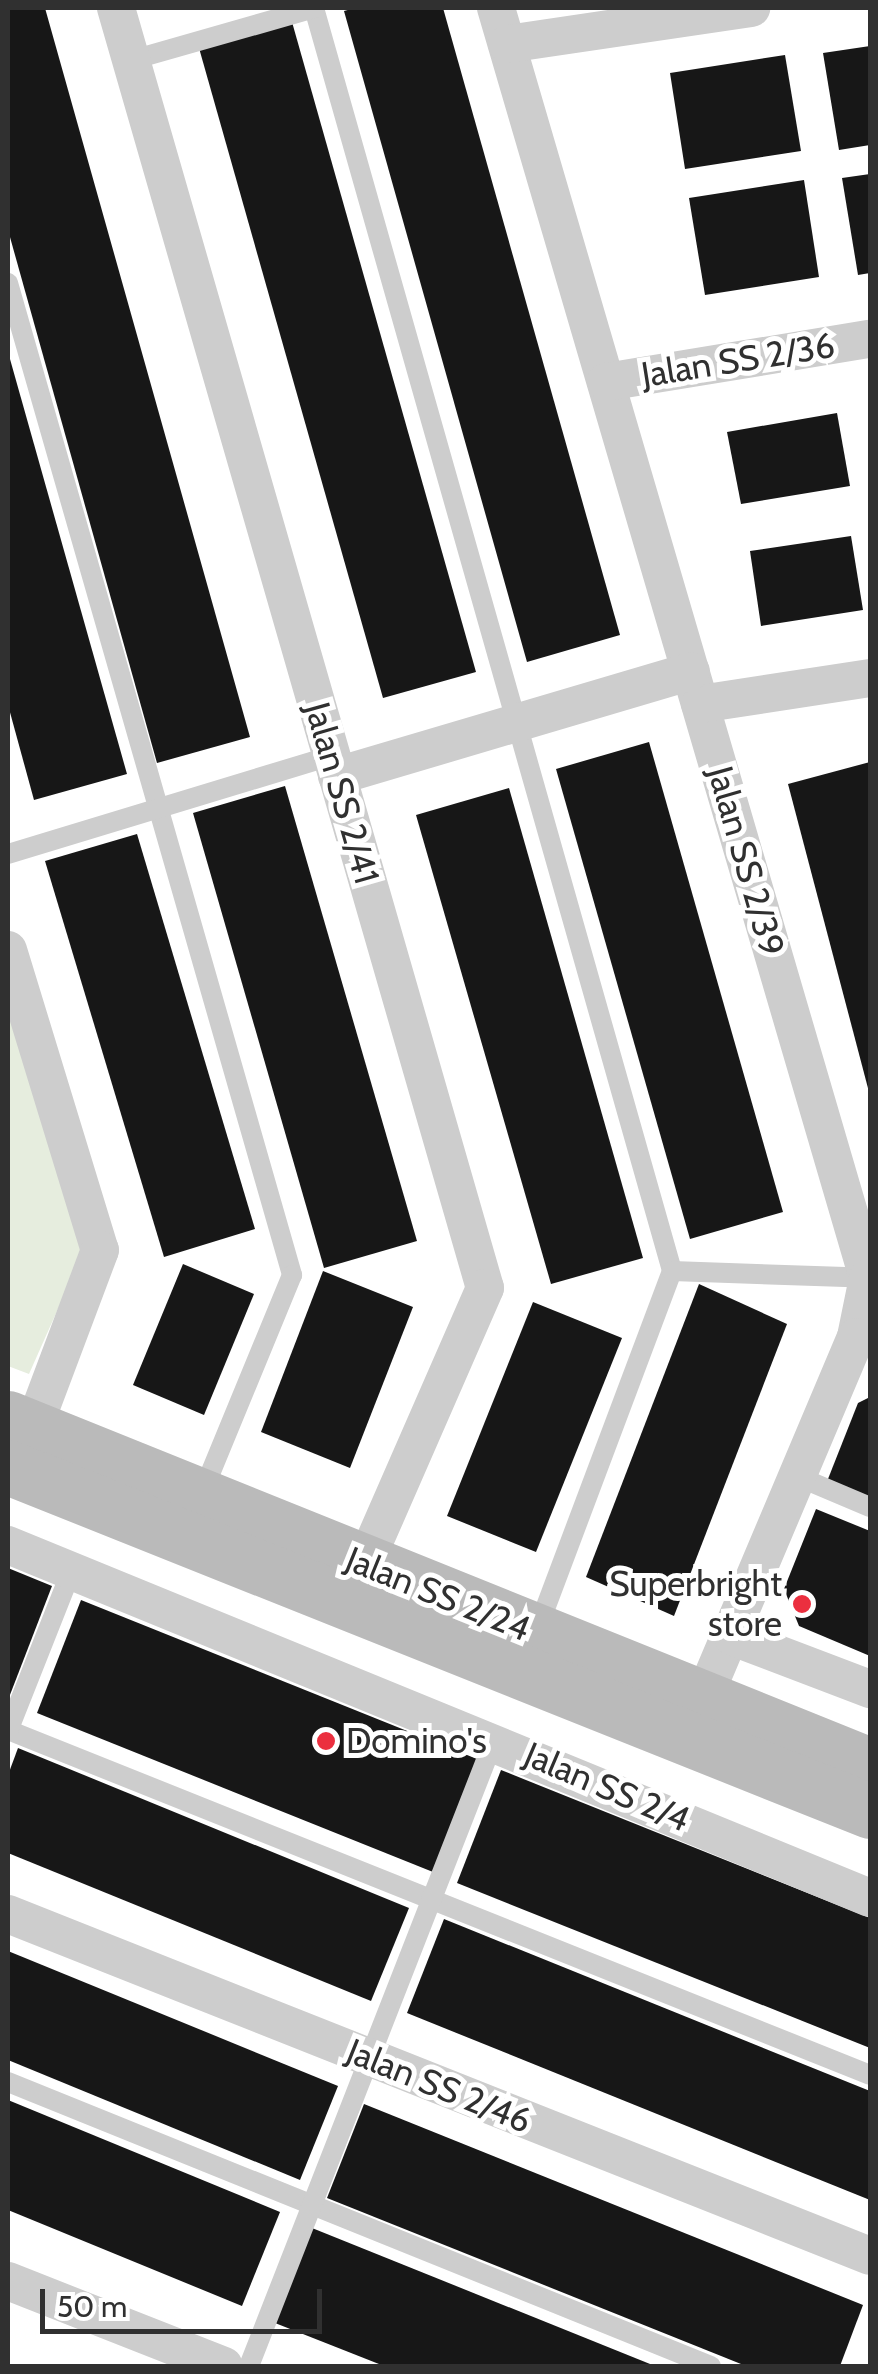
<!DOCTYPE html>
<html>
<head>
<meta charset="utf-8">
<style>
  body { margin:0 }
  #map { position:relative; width:878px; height:2374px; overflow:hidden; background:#fff; font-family:Cabin,sans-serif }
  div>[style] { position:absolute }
  .green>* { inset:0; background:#e6edde }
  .building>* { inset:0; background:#171717 }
  .service>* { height:20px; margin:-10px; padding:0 10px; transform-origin:10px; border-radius:10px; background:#cdcdcd }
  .minor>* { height:38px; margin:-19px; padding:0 19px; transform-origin:19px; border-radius:19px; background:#cdcdcd }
  .secondary>* { height:55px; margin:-27.5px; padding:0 27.5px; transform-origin:27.5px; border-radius:27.5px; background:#bababa }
  .dots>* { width:28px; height:28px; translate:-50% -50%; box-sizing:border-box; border:5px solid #fff; border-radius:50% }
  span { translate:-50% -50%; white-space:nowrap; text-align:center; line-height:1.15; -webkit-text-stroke:10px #fff; paint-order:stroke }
  .street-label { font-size:35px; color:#303030 }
  .poi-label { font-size:35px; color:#303030 }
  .right { translate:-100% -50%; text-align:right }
  .left { translate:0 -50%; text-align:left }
  .frame { position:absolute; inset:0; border:10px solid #303030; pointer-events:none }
  .scale { position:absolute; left:40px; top:2289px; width:282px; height:45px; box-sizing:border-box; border:5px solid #303030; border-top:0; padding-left:12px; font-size:30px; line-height:35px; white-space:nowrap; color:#303030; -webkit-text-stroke:8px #fff; paint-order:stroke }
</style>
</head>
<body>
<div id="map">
  <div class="green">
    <div style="clip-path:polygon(8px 999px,85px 1248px,29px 1374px,8px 1366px)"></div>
  </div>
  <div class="building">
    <div style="clip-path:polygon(8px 8px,45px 8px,250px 737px,157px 763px,8px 230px)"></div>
    <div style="clip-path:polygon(355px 8px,443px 8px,620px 635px,527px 662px,344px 11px)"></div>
    <div style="clip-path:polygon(292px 22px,476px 672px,383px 698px,199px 48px)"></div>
    <div style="clip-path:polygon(870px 46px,870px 145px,839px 150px,823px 53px)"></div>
    <div style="clip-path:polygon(785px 55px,801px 151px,685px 169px,670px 73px)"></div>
    <div style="clip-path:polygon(870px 174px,870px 273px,858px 275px,842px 178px)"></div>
    <div style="clip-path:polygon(804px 180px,819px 277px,705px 295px,689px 198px)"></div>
    <div style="clip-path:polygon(8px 352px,127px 774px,34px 800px,8px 705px)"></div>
    <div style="clip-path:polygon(837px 413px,850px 486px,741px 504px,727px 432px)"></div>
    <div style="clip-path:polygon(851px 536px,863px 610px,761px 626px,750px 551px)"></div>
    <div style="clip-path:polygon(649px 742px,783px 1212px,690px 1239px,556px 769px)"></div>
    <div style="clip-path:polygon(870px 762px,870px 1092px,869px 1092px,788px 784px)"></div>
    <div style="clip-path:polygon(285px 786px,417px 1241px,324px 1268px,193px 813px)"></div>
    <div style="clip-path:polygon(509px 788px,643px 1258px,551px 1284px,416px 815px)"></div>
    <div style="clip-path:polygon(137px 834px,255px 1229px,164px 1257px,45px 861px)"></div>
    <div style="clip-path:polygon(183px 1264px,254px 1294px,204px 1415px,133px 1385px)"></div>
    <div style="clip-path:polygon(323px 1271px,413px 1307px,350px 1468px,261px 1432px)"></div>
    <div style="clip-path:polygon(699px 1284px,787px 1324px,674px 1616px,586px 1577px)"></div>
    <div style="clip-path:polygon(533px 1302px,622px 1338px,536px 1552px,447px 1516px)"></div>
    <div style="clip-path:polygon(870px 1397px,870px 1502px,826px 1484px,858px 1403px)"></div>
    <div style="clip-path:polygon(816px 1509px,870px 1531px,870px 1656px,799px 1626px,784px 1589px)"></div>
    <div style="clip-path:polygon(8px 1568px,52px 1586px,8px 1700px)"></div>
    <div style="clip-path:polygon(81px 1600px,477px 1759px,433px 1872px,37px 1713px)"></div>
    <div style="clip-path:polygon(18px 1748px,409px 1908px,371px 2001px,8px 1853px,8px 1775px)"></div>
    <div style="clip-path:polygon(501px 1770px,870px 1918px,870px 2048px,457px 1883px)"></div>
    <div style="clip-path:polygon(444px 1919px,870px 2091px,870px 2200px,407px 2013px)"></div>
    <div style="clip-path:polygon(8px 1951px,338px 2086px,300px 2180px,8px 2060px)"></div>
    <div style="clip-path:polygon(8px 2100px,280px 2212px,242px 2306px,8px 2210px)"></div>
    <div style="clip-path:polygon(364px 2104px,863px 2305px,840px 2366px,746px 2366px,327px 2198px)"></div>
    <div style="clip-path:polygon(312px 2228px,655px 2366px,384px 2366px,275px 2323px)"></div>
  </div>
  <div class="service">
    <div style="left:314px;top:8px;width:1313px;rotate:74.17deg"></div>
    <div style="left:672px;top:1271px;width:384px;rotate:110.6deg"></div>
    <div style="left:132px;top:60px;width:190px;rotate:-15.9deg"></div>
    <div style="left:8px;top:283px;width:1032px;rotate:74.02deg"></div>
    <div style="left:292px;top:1275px;width:236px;rotate:112.4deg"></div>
    <div style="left:8px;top:854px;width:338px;rotate:-16.9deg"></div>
    <div style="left:672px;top:1271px;width:196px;rotate:2deg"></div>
    <div style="left:799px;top:1477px;width:77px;rotate:22.9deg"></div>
    <div style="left:8px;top:1730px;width:928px;rotate:21.81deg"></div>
    <div style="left:8px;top:1731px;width:171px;rotate:-68.4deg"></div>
    <div style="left:8px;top:2082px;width:758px;rotate:22deg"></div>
    <div style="left:249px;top:2366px;width:672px;rotate:-68.63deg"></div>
  </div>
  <div class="minor">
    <div style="left:116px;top:8px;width:1332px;rotate:73.92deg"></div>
    <div style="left:485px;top:1288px;width:302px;rotate:113.6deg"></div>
    <div style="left:496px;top:8px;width:1323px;rotate:73.67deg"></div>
    <div style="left:868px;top:1278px;width:60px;rotate:101.5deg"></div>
    <div style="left:856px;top:1337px;width:394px;rotate:112.9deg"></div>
    <div style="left:507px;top:44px;width:247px;rotate:-8.4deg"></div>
    <div style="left:606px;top:382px;width:267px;rotate:-9.3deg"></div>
    <div style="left:700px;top:704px;width:172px;rotate:-8.7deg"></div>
    <div style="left:337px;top:776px;width:369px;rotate:-16.5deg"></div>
    <div style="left:8px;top:950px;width:314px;rotate:73deg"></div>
    <div style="left:100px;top:1250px;width:190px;rotate:110.6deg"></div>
    <div style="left:8px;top:1545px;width:931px;rotate:22.27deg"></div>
    <div style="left:733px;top:1637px;width:147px;rotate:20.8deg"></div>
    <div style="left:8px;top:1914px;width:927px;rotate:21.64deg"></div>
    <div style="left:8px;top:2281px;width:232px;rotate:21.5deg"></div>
  </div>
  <div class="secondary">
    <div style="left:8px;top:1418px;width:929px;rotate:21.93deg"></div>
    <div style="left:8px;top:1467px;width:928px;rotate:21.76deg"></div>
  </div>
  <div class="dots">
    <div style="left:802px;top:1604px;background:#eb2f3f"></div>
    <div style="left:326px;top:1741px;background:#eb2f3f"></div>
  </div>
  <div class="street-label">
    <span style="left:738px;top:360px;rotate:-9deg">Jalan SS 2/36</span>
    <span style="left:342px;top:793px;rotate:74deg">Jalan SS 2/41</span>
    <span style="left:746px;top:861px;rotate:74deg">Jalan SS 2/39</span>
    <span style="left:438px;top:1594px;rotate:22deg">Jalan SS 2/24</span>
    <span style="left:607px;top:1787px;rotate:23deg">Jalan SS 2/4</span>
    <span style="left:439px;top:2086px;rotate:22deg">Jalan SS 2/46</span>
  </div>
  <div class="poi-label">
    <span class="right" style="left:782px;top:1604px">Superbright<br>store</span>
    <span class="left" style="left:346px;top:1741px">Domino's</span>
  </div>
  <div class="frame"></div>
  <div class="scale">50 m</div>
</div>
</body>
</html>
